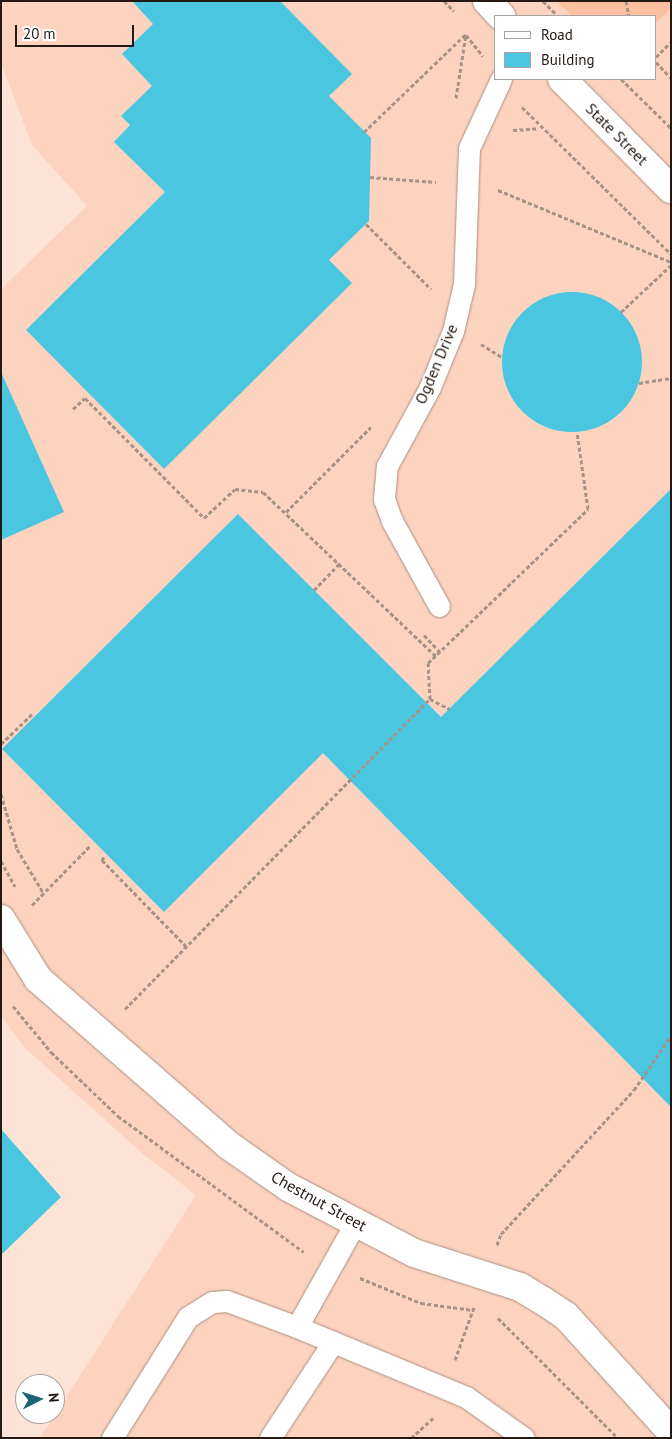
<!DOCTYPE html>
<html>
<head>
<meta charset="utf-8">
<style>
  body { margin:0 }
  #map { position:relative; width:672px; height:1439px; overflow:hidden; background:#fde3d6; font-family:"PT Sans",sans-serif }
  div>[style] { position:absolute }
  .built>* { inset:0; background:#fbd3bf }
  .green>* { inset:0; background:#fcbf9f }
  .building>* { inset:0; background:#4bc6e1 }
  .round { border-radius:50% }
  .path>* { height:3px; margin-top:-1.5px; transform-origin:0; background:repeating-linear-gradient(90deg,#a79288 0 4px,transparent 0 6.5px) }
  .roads { filter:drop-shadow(0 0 1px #ad8f80) drop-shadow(0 0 1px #ad8f80) }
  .lane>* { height:21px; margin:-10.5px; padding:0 10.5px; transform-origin:10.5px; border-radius:10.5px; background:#fff }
  .street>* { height:28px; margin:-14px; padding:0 14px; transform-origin:14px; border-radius:14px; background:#fff }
  .secondary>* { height:28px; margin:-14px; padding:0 14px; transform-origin:14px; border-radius:14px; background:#fff }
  span { translate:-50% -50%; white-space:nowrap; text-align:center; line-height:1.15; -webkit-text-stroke:4px #fff; paint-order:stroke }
  .street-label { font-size:16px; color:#251914 }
  .frame { position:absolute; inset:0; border:2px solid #251914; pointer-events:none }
  .legend { position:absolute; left:494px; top:15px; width:162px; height:65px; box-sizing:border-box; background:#fff; border:1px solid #a8a3a1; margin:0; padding:6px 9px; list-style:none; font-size:15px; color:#251914 }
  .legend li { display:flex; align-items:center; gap:10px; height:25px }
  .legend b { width:25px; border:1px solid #a8a3a1 }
  .north { position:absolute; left:15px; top:1374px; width:50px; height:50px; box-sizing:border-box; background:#fff; border:1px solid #a8a3a1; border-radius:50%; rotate:85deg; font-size:14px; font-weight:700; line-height:20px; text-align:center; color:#251914 }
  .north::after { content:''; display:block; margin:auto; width:18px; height:22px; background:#1b6372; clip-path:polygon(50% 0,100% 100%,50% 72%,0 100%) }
  .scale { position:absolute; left:15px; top:25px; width:119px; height:22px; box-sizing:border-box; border:2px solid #251914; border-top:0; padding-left:6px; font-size:15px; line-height:18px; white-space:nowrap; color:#251914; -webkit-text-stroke:4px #fff; paint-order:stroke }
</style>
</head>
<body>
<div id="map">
  <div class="built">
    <div style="clip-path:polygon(evenodd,1px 1px,671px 1px,671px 1438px,40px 1438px,196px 1195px,143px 1154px,24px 1047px,1px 1016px,1px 289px,87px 206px,32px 145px,1px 63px,1px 1px,496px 16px,656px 16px,656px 79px,496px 79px,496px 16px)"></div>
  </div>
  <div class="green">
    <div style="clip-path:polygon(557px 1px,671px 1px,671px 8px,656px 23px,656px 16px,572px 16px)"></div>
  </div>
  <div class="building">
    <div style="clip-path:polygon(132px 1px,280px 1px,352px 74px,329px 96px,371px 138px,369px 221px,329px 260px,352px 283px,164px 469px,26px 330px,165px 192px,114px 142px,130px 125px,121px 116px,152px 86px,122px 54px,153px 24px)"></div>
    <div class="round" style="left:502px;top:292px;width:140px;height:140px"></div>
    <div style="clip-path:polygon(1px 372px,64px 512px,1px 540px)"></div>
    <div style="clip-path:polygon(671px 489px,671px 1107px,323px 753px,164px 912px,2px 749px,238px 514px,441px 717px)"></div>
    <div style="clip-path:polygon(1px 1129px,61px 1197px,1px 1255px)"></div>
  </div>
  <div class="path">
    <div style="left:444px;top:1px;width:14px;rotate:45deg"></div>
    <div style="left:543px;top:1px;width:21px;rotate:45deg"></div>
    <div style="left:626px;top:1px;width:15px;rotate:79deg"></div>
    <div style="left:466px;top:35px;width:27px;rotate:51deg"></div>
    <div style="left:656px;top:57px;width:21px;rotate:-45deg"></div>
    <div style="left:656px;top:62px;width:22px;rotate:47deg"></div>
    <div style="left:621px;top:79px;width:70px;rotate:44.4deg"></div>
    <div style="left:456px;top:98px;width:65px;rotate:-81.1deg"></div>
    <div style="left:522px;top:107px;width:209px;rotate:44.6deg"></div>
    <div style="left:513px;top:130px;width:26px;rotate:-4deg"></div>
    <div style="left:364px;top:132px;width:141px;rotate:-43.9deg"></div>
    <div style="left:370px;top:177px;width:66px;rotate:4.3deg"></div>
    <div style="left:498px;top:190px;width:187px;rotate:22.6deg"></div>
    <div style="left:366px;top:224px;width:92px;rotate:45deg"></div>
    <div style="left:621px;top:312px;width:69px;rotate:-43.2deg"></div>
    <div style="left:481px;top:344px;width:25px;rotate:32deg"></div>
    <div style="left:639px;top:383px;width:32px;rotate:-9deg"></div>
    <div style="left:73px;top:409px;width:16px;rotate:-43deg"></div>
    <div style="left:85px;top:398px;width:169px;rotate:45.2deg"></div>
    <div style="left:204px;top:518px;width:42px;rotate:-43.1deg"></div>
    <div style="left:235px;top:489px;width:28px;rotate:6deg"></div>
    <div style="left:263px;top:492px;width:238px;rotate:43.5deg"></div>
    <div style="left:286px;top:512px;width:120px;rotate:-45deg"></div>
    <div style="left:314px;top:590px;width:37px;rotate:-46deg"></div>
    <div style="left:424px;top:635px;width:23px;rotate:47deg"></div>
    <div style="left:430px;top:699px;width:22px;rotate:27deg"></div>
    <div style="left:1px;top:744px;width:43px;rotate:-44.1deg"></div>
    <div style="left:1px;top:794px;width:57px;rotate:73.8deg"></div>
    <div style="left:17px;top:849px;width:52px;rotate:59deg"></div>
    <div style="left:104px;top:857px;width:4px;rotate:124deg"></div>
    <div style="left:102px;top:860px;width:120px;rotate:45.7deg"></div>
    <div style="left:1px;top:861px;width:29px;rotate:61deg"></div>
    <div style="left:32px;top:905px;width:83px;rotate:-45.5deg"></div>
    <div style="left:13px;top:1006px;width:60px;rotate:50.4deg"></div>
    <div style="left:51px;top:1052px;width:93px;rotate:43.7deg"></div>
    <div style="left:118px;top:1116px;width:230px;rotate:36.2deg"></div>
    <div style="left:125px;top:1009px;width:435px;rotate:-45.5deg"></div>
    <div style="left:430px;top:699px;width:36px;rotate:-93deg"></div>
    <div style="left:428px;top:663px;width:222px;rotate:-43.9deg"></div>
    <div style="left:588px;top:509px;width:78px;rotate:-98.1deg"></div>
    <div style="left:497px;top:1245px;width:12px;rotate:-70deg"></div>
    <div style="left:501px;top:1234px;width:196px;rotate:-47.3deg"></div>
    <div style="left:634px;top:1090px;width:65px;rotate:-55.6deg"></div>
    <div style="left:360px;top:1278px;width:66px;rotate:22.3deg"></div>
    <div style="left:421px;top:1303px;width:52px;rotate:7.7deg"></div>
    <div style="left:498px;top:1318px;width:170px;rotate:45deg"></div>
    <div style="left:455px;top:1360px;width:56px;rotate:-70.3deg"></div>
    <div style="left:411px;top:1438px;width:30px;rotate:-42deg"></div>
  </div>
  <div class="roads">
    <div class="lane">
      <div style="left:439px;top:606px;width:97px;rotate:-118.9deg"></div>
      <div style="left:392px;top:521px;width:23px;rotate:-110deg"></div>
      <div style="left:384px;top:499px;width:33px;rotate:-85deg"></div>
      <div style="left:387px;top:466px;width:90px;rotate:-61.4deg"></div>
      <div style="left:430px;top:387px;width:61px;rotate:-67.7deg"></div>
      <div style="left:453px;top:331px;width:48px;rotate:-76.8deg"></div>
      <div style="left:464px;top:284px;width:136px;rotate:-87.9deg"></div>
      <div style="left:469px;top:148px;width:76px;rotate:-65.1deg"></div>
      <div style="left:297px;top:1327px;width:183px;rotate:22.5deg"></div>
      <div style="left:466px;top:1397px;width:71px;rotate:35.3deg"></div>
      <div style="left:112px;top:1438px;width:143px;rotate:-57.9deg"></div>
      <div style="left:188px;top:1317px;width:28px;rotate:-32deg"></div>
      <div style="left:212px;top:1302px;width:15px;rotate:-4deg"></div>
      <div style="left:227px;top:1301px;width:75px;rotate:20.4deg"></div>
      <div style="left:297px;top:1327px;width:120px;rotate:-60.7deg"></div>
      <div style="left:270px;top:1438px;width:115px;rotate:-56.7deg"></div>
    </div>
    <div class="street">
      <div style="left:1px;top:919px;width:70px;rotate:58.3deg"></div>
      <div style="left:38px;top:979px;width:252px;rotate:41.1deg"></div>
      <div style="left:228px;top:1145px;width:73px;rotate:35deg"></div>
      <div style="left:288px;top:1187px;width:142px;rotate:27.6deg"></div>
      <div style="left:414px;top:1253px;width:111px;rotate:17.8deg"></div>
      <div style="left:520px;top:1287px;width:29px;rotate:31deg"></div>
      <div style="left:545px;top:1302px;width:25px;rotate:34deg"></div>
      <div style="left:566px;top:1316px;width:156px;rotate:47.8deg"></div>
    </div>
    <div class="secondary">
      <div style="left:487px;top:1px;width:21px;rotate:47deg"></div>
      <div style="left:562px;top:79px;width:155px;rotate:45.3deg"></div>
    </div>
  </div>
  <div class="street-label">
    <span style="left:617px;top:134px;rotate:45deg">State Street</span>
    <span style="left:436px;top:364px;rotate:-67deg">Ogden Drive</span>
    <span style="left:319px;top:1201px;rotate:29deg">Chestnut Street</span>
  </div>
  <div class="frame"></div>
  <ul class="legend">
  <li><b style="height:6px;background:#fff"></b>Road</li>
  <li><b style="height:14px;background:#4bc6e1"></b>Building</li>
  </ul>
  <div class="north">N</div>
  <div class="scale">20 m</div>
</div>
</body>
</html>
